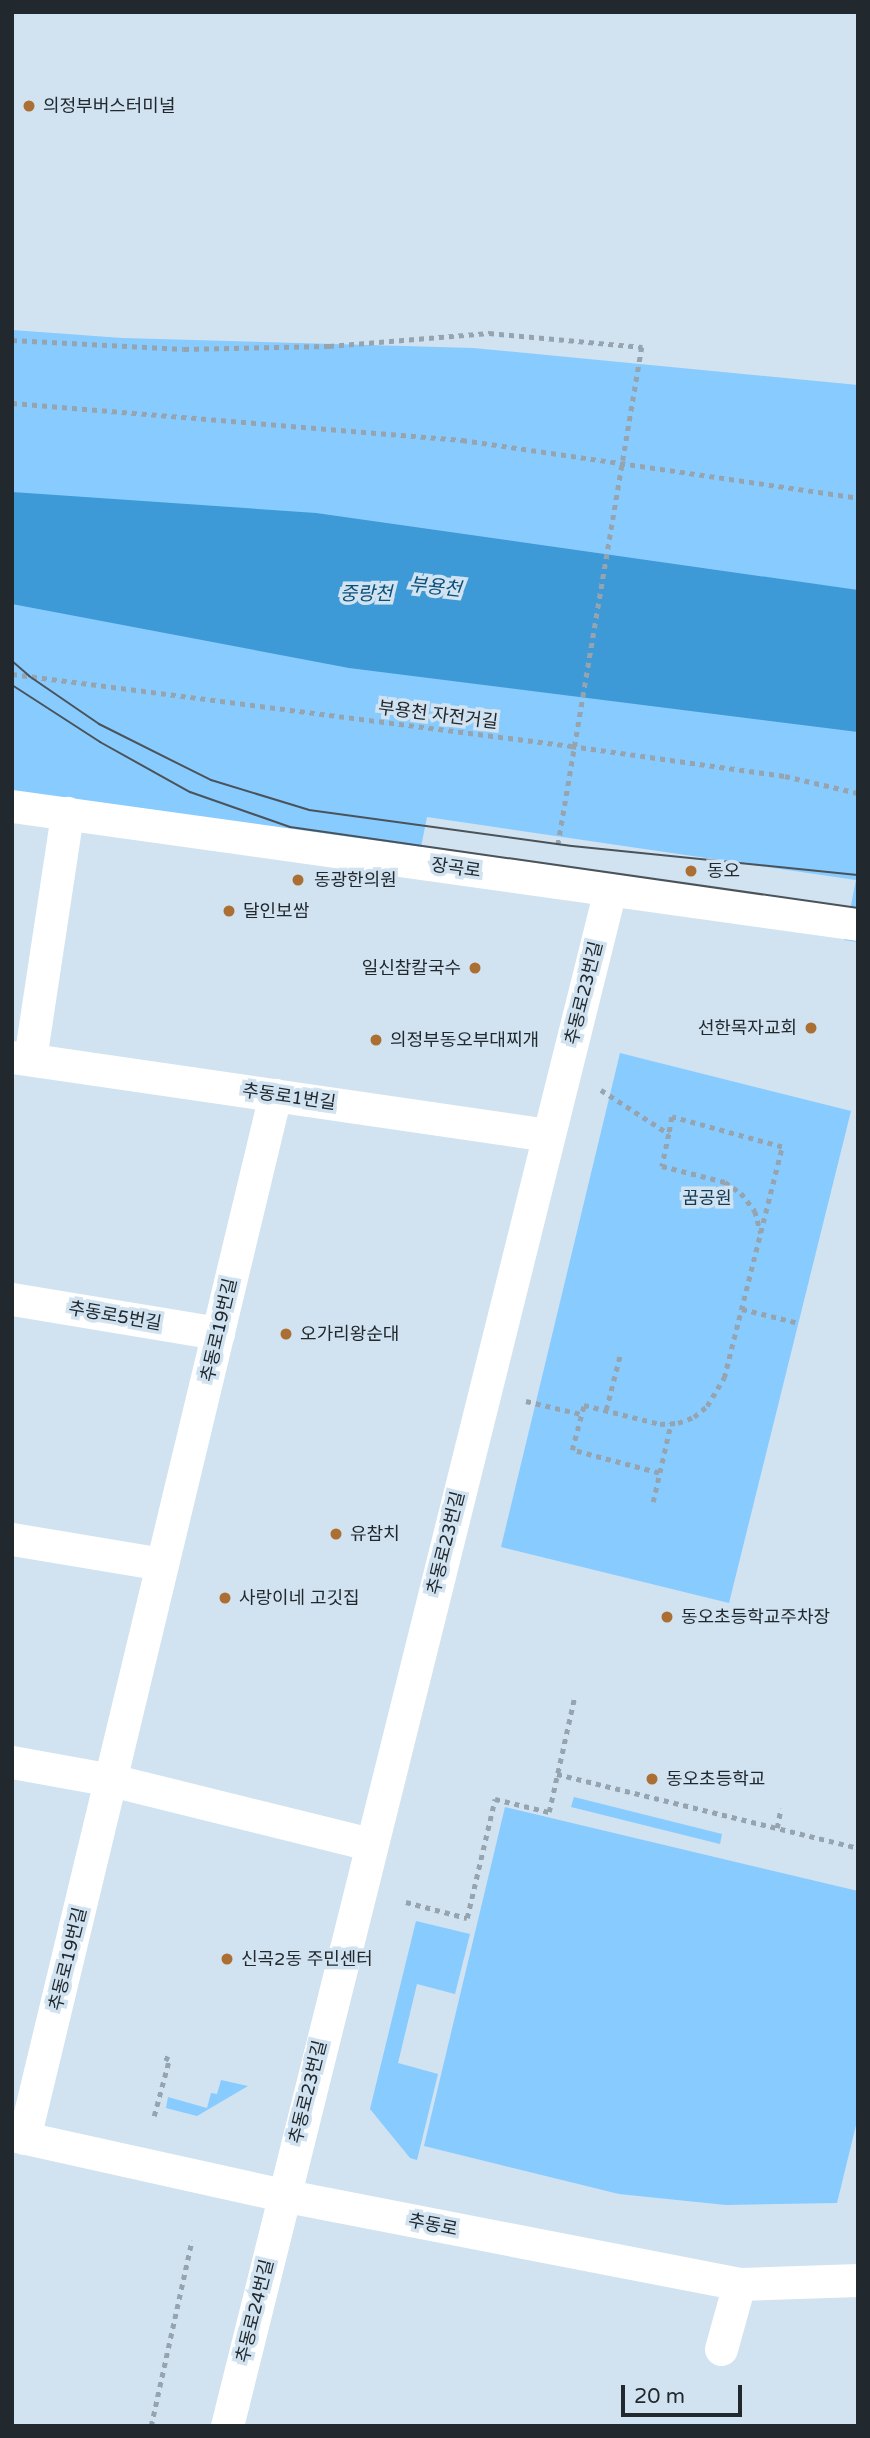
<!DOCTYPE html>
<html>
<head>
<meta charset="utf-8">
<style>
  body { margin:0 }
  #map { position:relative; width:870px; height:2438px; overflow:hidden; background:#d1e2f0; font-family:"Varela Round","Noto Sans KR",sans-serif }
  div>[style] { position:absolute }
  .green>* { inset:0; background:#87cbff }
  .water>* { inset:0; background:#3e99d7 }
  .path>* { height:4.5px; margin-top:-2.25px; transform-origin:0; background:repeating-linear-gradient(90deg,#96a4af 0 5px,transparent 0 10px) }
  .street>* { height:33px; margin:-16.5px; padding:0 16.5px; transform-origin:16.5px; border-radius:16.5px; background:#fff }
  .tram>* { height:2px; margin:-1px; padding:0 1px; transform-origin:1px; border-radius:1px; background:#4a535a }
  .dots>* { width:19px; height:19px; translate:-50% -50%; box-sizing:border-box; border:4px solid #d1e2f0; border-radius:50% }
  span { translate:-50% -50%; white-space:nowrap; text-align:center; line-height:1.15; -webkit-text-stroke:7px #d1e2f0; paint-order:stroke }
  .poi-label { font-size:18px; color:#22292e }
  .left { translate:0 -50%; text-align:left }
  .right { translate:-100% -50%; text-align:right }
  .street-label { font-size:18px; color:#22292e }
  .park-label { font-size:18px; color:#133953 }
  .water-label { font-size:19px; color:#0a5079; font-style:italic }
  .frame { position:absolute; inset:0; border:14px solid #22292e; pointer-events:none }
  .scale { position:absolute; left:621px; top:2385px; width:121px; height:32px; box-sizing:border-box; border:4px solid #22292e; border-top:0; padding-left:9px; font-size:21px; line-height:24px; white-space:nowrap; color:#22292e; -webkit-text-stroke:5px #d1e2f0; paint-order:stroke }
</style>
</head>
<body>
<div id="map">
  <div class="green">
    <div style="clip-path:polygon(12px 330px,122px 338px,473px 348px,858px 385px,858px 942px,844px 940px,856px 880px,427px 817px,416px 872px,12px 804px)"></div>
    <div style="clip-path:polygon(620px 1053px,851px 1111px,729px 1603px,501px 1547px)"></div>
    <div style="clip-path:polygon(574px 1797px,722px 1834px,720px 1844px,571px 1807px)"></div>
    <div style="clip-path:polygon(505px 1807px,858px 1891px,858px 2117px,837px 2203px,726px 2205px,619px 2194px,424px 2146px)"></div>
    <div style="clip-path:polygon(416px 1921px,470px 1934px,455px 1994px,417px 1984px,398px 2063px,438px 2074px,417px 2160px,410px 2158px,370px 2109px)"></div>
    <div style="clip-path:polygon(221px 2080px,248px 2086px,197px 2116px,166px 2108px,168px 2097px,207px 2108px,211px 2093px,217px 2094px)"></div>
  </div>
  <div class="water">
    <div style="clip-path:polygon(12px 492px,316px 513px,858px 590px,858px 732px,349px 668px,12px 604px)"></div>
  </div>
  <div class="path">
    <div style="left:12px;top:340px;width:172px;rotate:3deg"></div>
    <div style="left:184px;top:349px;width:145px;rotate:-1.2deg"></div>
    <div style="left:329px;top:346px;width:161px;rotate:-4.6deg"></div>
    <div style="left:489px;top:333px;width:154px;rotate:5.2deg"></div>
    <div style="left:642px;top:347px;width:506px;rotate:99.56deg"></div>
    <div style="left:12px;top:403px;width:452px;rotate:4.7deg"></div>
    <div style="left:462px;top:440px;width:400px;rotate:8.3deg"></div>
    <div style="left:12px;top:674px;width:564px;rotate:7.34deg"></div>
    <div style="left:571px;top:746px;width:216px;rotate:8deg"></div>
    <div style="left:785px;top:776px;width:75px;rotate:13.1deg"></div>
    <div style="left:601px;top:1090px;width:81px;rotate:32.9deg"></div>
    <div style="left:669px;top:1134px;width:33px;rotate:102deg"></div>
    <div style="left:662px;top:1166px;width:65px;rotate:14.3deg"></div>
    <div style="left:725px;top:1182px;width:19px;rotate:35deg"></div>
    <div style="left:741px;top:1193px;width:23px;rotate:52deg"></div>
    <div style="left:755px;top:1211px;width:23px;rotate:75deg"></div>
    <div style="left:742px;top:1309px;width:59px;rotate:13.8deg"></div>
    <div style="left:526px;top:1401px;width:57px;rotate:13.3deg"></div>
    <div style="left:606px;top:1410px;width:57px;rotate:-75.7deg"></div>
    <div style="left:659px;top:1473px;width:90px;rotate:-165.2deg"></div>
    <div style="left:572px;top:1450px;width:47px;rotate:-75.1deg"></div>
    <div style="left:584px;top:1405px;width:78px;rotate:14deg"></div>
    <div style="left:660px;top:1424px;width:18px;rotate:-3deg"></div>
    <div style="left:678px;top:1423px;width:17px;rotate:-21deg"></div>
    <div style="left:694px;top:1417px;width:17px;rotate:-40deg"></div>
    <div style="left:707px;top:1406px;width:33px;rotate:-59deg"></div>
    <div style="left:724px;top:1378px;width:238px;rotate:-75.9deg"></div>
    <div style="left:782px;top:1147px;width:114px;rotate:-164.7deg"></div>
    <div style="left:672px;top:1117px;width:17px;rotate:100deg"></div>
    <div style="left:653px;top:1502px;width:81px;rotate:-77.2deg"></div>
    <div style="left:557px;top:1774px;width:310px;rotate:13.8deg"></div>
    <div style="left:777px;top:1828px;width:20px;rotate:-79deg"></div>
    <div style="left:406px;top:1902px;width:63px;rotate:14.7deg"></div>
    <div style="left:467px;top:1918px;width:122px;rotate:-76.8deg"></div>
    <div style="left:495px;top:1799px;width:56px;rotate:13.5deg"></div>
    <div style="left:549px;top:1812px;width:116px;rotate:-77.5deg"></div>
    <div style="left:154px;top:2116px;width:58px;rotate:-75deg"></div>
    <div style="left:169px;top:2060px;width:7px;rotate:-153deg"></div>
    <div style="left:151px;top:2426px;width:190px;rotate:-77.6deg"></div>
  </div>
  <div class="street">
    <div style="left:12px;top:806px;width:854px;rotate:7.94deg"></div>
    <div style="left:12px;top:1057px;width:542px;rotate:8.28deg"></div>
    <div style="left:30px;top:1059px;width:249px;rotate:-81.4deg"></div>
    <div style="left:12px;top:1299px;width:209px;rotate:9.4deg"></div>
    <div style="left:12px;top:1539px;width:152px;rotate:9.5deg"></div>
    <div style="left:12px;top:1762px;width:101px;rotate:10.3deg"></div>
    <div style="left:111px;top:1780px;width:267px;rotate:13.9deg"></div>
    <div style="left:12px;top:2135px;width:277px;rotate:12.5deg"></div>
    <div style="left:282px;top:2195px;width:466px;rotate:11deg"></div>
    <div style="left:739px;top:2284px;width:119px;rotate:-1.9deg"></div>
    <div style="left:24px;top:2138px;width:1073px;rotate:-76.47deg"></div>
    <div style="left:721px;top:2349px;width:67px;rotate:-74.5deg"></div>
    <div style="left:227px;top:2426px;width:1583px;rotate:-76deg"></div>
  </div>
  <div class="tram">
    <div style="left:12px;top:661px;width:23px;rotate:41deg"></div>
    <div style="left:29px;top:676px;width:85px;rotate:34.4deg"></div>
    <div style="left:99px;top:724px;width:125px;rotate:26.6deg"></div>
    <div style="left:211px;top:780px;width:102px;rotate:17deg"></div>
    <div style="left:309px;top:810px;width:265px;rotate:7.8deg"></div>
    <div style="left:572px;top:846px;width:287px;rotate:5.8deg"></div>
    <div style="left:12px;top:685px;width:105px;rotate:32.9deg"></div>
    <div style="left:100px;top:742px;width:103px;rotate:29.1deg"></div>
    <div style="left:190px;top:792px;width:106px;rotate:19.3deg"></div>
    <div style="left:290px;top:827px;width:574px;rotate:8.12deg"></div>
  </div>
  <div class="dots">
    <div style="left:29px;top:106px;background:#ac6f33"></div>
    <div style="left:691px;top:871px;background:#ac6f33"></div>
    <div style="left:298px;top:880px;background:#ac6f33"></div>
    <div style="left:229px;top:911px;background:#ac6f33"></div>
    <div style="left:475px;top:968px;background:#ac6f33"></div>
    <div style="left:811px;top:1028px;background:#ac6f33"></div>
    <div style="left:376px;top:1040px;background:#ac6f33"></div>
    <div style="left:286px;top:1334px;background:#ac6f33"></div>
    <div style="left:336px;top:1534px;background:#ac6f33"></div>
    <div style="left:225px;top:1598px;background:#ac6f33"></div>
    <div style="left:667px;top:1617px;background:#ac6f33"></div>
    <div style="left:652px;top:1779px;background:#ac6f33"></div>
    <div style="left:227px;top:1959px;background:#ac6f33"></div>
  </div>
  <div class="poi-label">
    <span class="left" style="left:43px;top:106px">의정부버스터미널</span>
    <span class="left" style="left:707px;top:871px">동오</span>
    <span class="left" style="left:314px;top:880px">동광한의원</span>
    <span class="left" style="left:243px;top:911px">달인보쌈</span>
    <span class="right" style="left:461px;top:968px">일신참칼국수</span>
    <span class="right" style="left:797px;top:1028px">선한목자교회</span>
    <span class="left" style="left:390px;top:1040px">의정부동오부대찌개</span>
    <span class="left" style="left:300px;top:1334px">오가리왕순대</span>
    <span class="left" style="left:350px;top:1534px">유참치</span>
    <span class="left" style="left:239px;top:1598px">사랑이네 고깃집</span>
    <span class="left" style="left:681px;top:1617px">동오초등학교주차장</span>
    <span class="left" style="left:666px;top:1779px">동오초등학교</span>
    <span class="left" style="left:241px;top:1959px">신곡2동 주민센터</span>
  </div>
  <div class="street-label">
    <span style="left:438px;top:715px;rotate:7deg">부용천 자전거길</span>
    <span style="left:456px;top:868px;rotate:8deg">장곡로</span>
    <span style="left:584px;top:993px;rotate:-76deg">추동로23번길</span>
    <span style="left:289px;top:1097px;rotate:8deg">추동로1번길</span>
    <span style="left:115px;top:1316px;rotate:10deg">추동로5번길</span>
    <span style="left:219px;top:1330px;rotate:-77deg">추동로19번길</span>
    <span style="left:446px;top:1543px;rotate:-76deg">추동로23번길</span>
    <span style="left:68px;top:1959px;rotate:-76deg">추동로19번길</span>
    <span style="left:308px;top:2092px;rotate:-76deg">추동로23번길</span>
    <span style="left:433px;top:2225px;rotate:11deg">추동로</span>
    <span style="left:255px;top:2311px;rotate:-76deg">추동로24번길</span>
  </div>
  <div class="park-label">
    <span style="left:707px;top:1198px">꿈공원</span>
  </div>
  <div class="water-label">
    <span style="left:435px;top:588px;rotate:6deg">부용천</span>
    <span style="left:366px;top:595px">중랑천</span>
  </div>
  <div class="frame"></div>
  <div class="scale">20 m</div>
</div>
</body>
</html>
